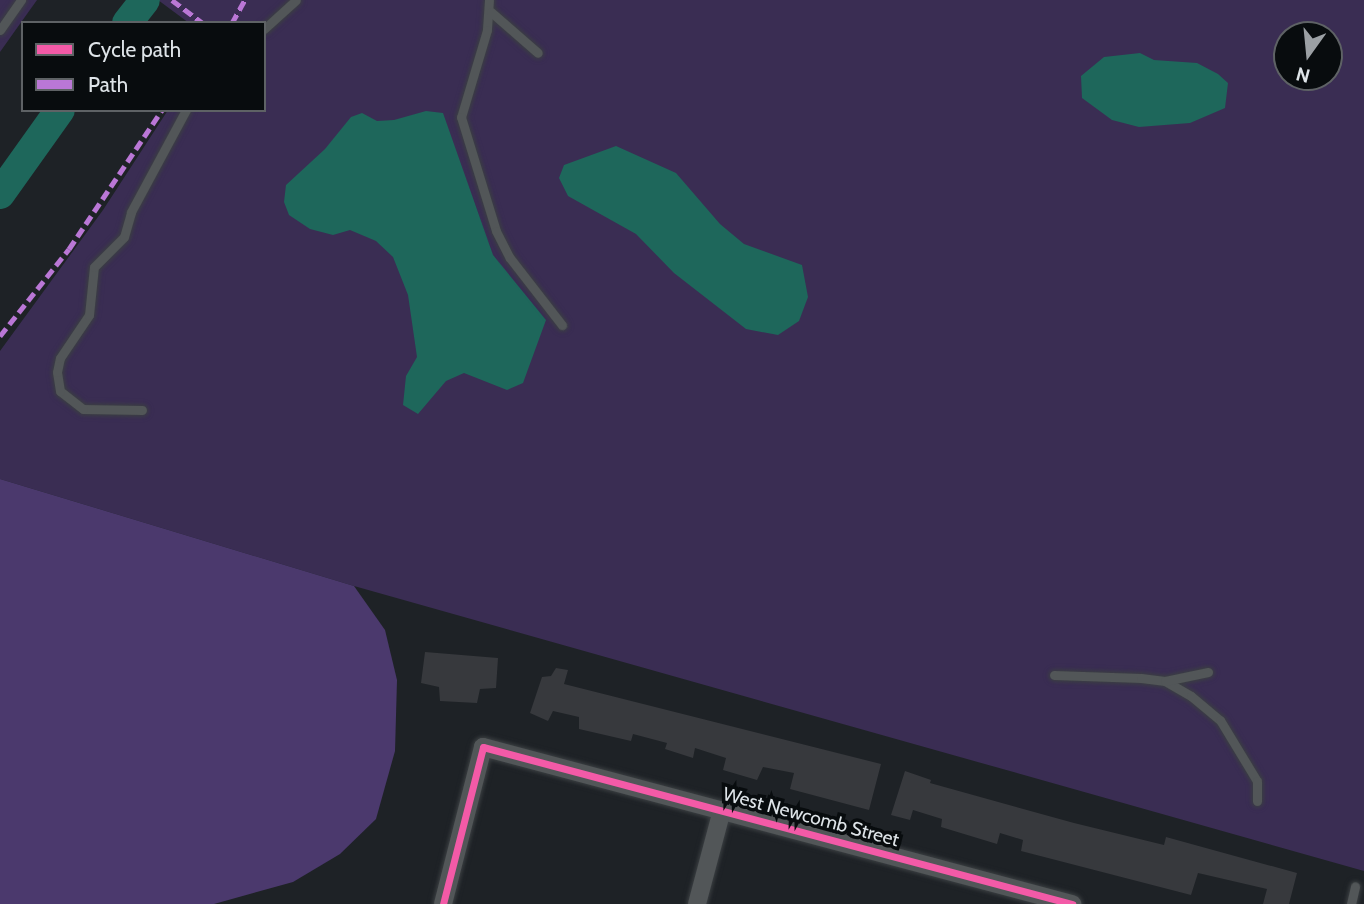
<!DOCTYPE html>
<html>
<head>
<meta charset="utf-8">
<style>
  body { margin:0 }
  #map { position:relative; width:1364px; height:904px; overflow:hidden; background:#1e2226; font-family:Cabin,sans-serif }
  div>[style] { position:absolute }
  .green>* { inset:0; background:#3a2d53 }
  .forest>* { inset:0; background:#4b396d }
  .water>* { inset:0; background:#1e675b }
  .river>* { height:30px; margin:-15px; padding:0 15px; transform-origin:15px; border-radius:15px; background:#1e675b }
  .building>* { inset:0; background:#37393d }
  .roads { filter:drop-shadow(0 0 2px #3b3f42) drop-shadow(0 0 2px #3b3f42) }
  .lane>* { height:9px; margin:-4.5px; padding:0 4.5px; transform-origin:4.5px; border-radius:4.5px; background:#525658 }
  .street>* { height:18px; margin:-9px; padding:0 9px; transform-origin:9px; border-radius:9px; background:#525658 }
  .quiet>* { height:5px; margin-top:-2.5px; transform-origin:0; background:repeating-linear-gradient(90deg,#ba77d6 0 10px,transparent 0 15px) }
  .cycleway>* { height:7px; margin:-3.5px; padding:0 3.5px; transform-origin:3.5px; border-radius:3.5px; background:#f35aa7 }
  span { translate:-50% -50%; white-space:nowrap; text-align:center; line-height:1.15; -webkit-text-stroke:7px #080c0e; paint-order:stroke }
  .street-label { font-size:19px; color:#dee4e8 }
  .legend { position:absolute; left:21px; top:21px; width:245px; height:91px; box-sizing:border-box; background:#080c0e; border:2px solid #5e6265; margin:0; padding:9px 12px; list-style:none; font-size:21px; color:#dee4e8 }
  .legend li { display:flex; align-items:center; gap:14px; height:35px }
  .legend b { width:35px; border:2px solid #5e6265 }
  .north { position:absolute; left:1273px; top:21px; width:70px; height:70px; box-sizing:border-box; background:#080c0e; border:2px solid #5e6265; border-radius:50%; rotate:195deg; font-size:19px; font-weight:700; line-height:28px; text-align:center; color:#dee4e8 }
  .north::after { content:''; display:block; margin:auto; width:24px; height:32px; background:#9ba0a4; clip-path:polygon(50% 0,100% 100%,50% 72%,0 100%) }
</style>
</head>
<body>
<div id="map">
  <div class="green">
    <div style="clip-path:polygon(0 0,37px 0,0 52px)"></div>
    <div style="clip-path:polygon(evenodd,158px 0,1364px 0,1364px 871px,354px 586px,0 479px,0 351px,103px 210px,168px 110px,264px 110px,264px 23px,189px 23px,158px 0,1287px 35px,1329px 35px,1329px 77px,1287px 77px,1287px 35px)"></div>
  </div>
  <div class="forest">
    <div style="clip-path:polygon(0 479px,354px 586px,385px 630px,397px 680px,395px 751px,376px 819px,340px 854px,293px 882px,214px 904px,0 904px)"></div>
  </div>
  <div class="water">
    <div style="clip-path:polygon(1140px 53px,1154px 60px,1197px 63px,1218px 74px,1228px 83px,1225px 108px,1190px 123px,1139px 127px,1112px 120px,1082px 98px,1081px 76px,1104px 57px)"></div>
    <div style="clip-path:polygon(426px 111px,443px 113px,493px 255px,546px 320px,523px 383px,507px 390px,464px 373px,446px 381px,418px 414px,403px 405px,406px 376px,417px 357px,408px 295px,393px 257px,376px 241px,350px 230px,333px 235px,310px 229px,289px 215px,284px 202px,286px 185px,325px 149px,351px 117px,362px 113px,377px 121px,394px 120px)"></div>
    <div style="clip-path:polygon(616px 146px,676px 173px,720px 224px,744px 244px,802px 265px,808px 297px,799px 321px,778px 335px,746px 329px,674px 273px,636px 234px,568px 196px,559px 178px,564px 165px)"></div>
  </div>
  <div class="river">
    <div style="left:127px;top:23px;width:29px;rotate:-52deg"></div>
    <div style="left:0;top:194px;width:103px;rotate:-54.5deg"></div>
  </div>
  <div class="building">
    <div style="clip-path:polygon(425px 652px,498px 658px,496px 688px,480px 689px,477px 703px,440px 701px,439px 687px,421px 683px)"></div>
    <div style="clip-path:polygon(556px 668px,568px 670px,564px 684px,881px 764px,869px 810px,790px 789px,794px 773px,763px 767px,757px 780px,723px 770px,726px 758px,695px 748px,693px 758px,665px 749px,667px 743px,633px 734px,631px 741px,579px 729px,579px 717px,553px 711px,548px 721px,530px 713px,542px 677px,551px 676px)"></div>
    <div style="clip-path:polygon(905px 771px,931px 780px,930px 783px,1074px 823px,1164px 845px,1166px 837px,1297px 873px,1289px 904px,1263px 904px,1267px 889px,1198px 873px,1191px 895px,1021px 851px,1023px 840px,1000px 833px,997px 844px,941px 827px,942px 819px,913px 810px,910px 820px,891px 815px)"></div>
  </div>
  <div class="roads">
    <div class="lane">
      <div style="left:489px;top:0;width:30px;rotate:94deg"></div>
      <div style="left:487px;top:30px;width:91px;rotate:106.6deg"></div>
      <div style="left:461px;top:117px;width:119px;rotate:72.9deg"></div>
      <div style="left:496px;top:231px;width:30px;rotate:63deg"></div>
      <div style="left:510px;top:258px;width:85px;rotate:52.2deg"></div>
      <div style="left:491px;top:12px;width:62px;rotate:41.1deg"></div>
      <div style="left:264px;top:29px;width:43px;rotate:-42.2deg"></div>
      <div style="left:0;top:30px;width:37px;rotate:-55deg"></div>
      <div style="left:142px;top:410px;width:59px;rotate:-179deg"></div>
      <div style="left:83px;top:409px;width:29px;rotate:-142deg"></div>
      <div style="left:60px;top:391px;width:19px;rotate:-99deg"></div>
      <div style="left:57px;top:372px;width:14px;rotate:-78deg"></div>
      <div style="left:60px;top:358px;width:52px;rotate:-56deg"></div>
      <div style="left:89px;top:315px;width:48px;rotate:-84.1deg"></div>
      <div style="left:94px;top:267px;width:42px;rotate:-45deg"></div>
      <div style="left:124px;top:237px;width:26px;rotate:-74deg"></div>
      <div style="left:131px;top:212px;width:116px;rotate:-61.7deg"></div>
      <div style="left:1054px;top:675px;width:87px;rotate:2deg"></div>
      <div style="left:1141px;top:678px;width:24px;rotate:7deg"></div>
      <div style="left:1165px;top:681px;width:30px;rotate:30deg"></div>
      <div style="left:1191px;top:696px;width:38px;rotate:40deg"></div>
      <div style="left:1220px;top:720px;width:71px;rotate:58.8deg"></div>
      <div style="left:1257px;top:781px;width:20px;rotate:90deg"></div>
      <div style="left:1165px;top:681px;width:44px;rotate:-11.8deg"></div>
      <div style="left:1351px;top:904px;width:18px;rotate:-77deg"></div>
    </div>
    <div class="street">
      <div style="left:443px;top:904px;width:162px;rotate:-75.7deg"></div>
      <div style="left:483px;top:747px;width:610px;rotate:14.93deg"></div>
      <div style="left:697px;top:904px;width:97px;rotate:-75.1deg"></div>
    </div>
  </div>
  <div class="quiet">
    <div style="left:172px;top:0;width:38px;rotate:37deg"></div>
    <div style="left:232px;top:23px;width:26px;rotate:-61deg"></div>
    <div style="left:0;top:336px;width:111px;rotate:-51.6deg"></div>
    <div style="left:69px;top:249px;width:167px;rotate:-56.2deg"></div>
  </div>
  <div class="cycleway">
    <div style="left:443px;top:904px;width:162px;rotate:-75.7deg"></div>
    <div style="left:483px;top:747px;width:610px;rotate:14.93deg"></div>
  </div>
  <div class="street-label">
    <span style="left:811px;top:817px;rotate:15deg">West Newcomb Street</span>
  </div>
  <ul class="legend">
  <li><b style="height:9px;background:#f35aa7"></b>Cycle path</li>
  <li><b style="height:9px;background:#ba77d6"></b>Path</li>
  </ul>
  <div class="north">N</div>
</div>
</body>
</html>
